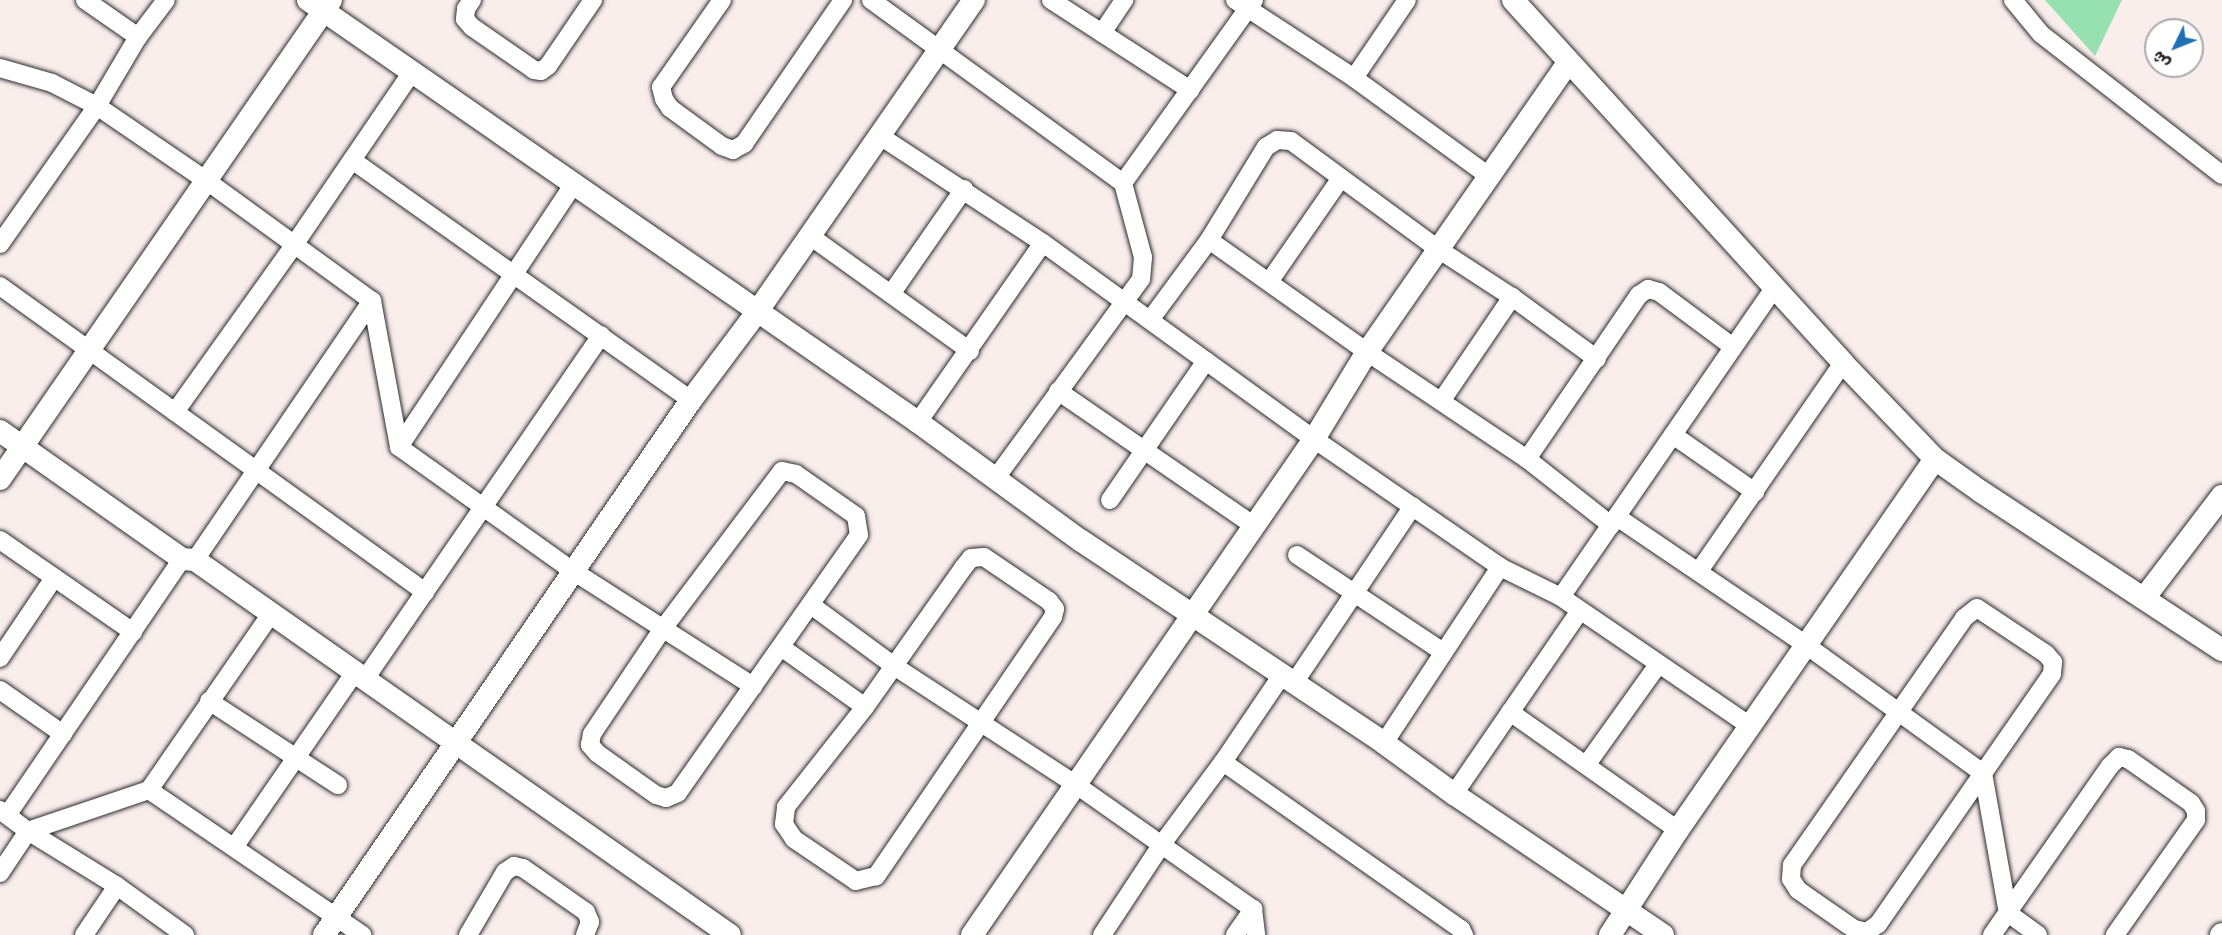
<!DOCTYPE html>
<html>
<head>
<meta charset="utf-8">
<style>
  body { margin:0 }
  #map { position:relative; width:2222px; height:935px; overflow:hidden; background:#f9eeec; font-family:Kalam,"Playpen Sans Arabic",sans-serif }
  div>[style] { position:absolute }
  .green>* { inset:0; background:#97e0af }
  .roads { filter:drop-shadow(0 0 2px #2b2b2b) drop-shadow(0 0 2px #2b2b2b) }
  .minor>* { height:18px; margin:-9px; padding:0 9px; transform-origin:9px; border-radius:9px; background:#fff }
  .tertiary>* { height:22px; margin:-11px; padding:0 11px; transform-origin:11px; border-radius:11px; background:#fff }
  span { translate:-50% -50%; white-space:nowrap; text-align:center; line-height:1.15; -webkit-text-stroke:6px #fff; paint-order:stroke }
  .north { position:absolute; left:2144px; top:18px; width:60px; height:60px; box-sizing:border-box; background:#fff; border:2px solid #aaa; border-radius:50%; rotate:227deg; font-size:16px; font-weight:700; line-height:24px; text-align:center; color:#2b2b2b }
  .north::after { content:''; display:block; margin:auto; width:21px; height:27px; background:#1f6fb2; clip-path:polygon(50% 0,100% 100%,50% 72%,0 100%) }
</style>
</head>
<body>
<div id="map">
  <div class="green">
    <div style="clip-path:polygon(2045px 0,2122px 0,2095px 56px)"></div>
  </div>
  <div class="roads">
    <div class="minor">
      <div style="left:85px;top:0;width:65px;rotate:34.9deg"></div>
      <div style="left:472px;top:0;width:11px;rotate:124deg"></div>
      <div style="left:466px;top:9px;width:10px;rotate:96deg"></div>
      <div style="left:465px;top:19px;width:11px;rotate:49deg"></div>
      <div style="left:472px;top:27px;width:75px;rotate:34.7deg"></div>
      <div style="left:534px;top:70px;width:7px;rotate:8deg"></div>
      <div style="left:541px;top:71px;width:9px;rotate:-36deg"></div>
      <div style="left:548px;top:66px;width:80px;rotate:-55.7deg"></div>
      <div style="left:722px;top:0;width:106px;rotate:125deg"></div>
      <div style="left:661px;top:87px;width:12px;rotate:76deg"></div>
      <div style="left:664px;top:99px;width:11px;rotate:56deg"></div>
      <div style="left:670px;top:108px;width:64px;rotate:36.2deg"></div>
      <div style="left:722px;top:146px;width:12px;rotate:20deg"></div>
      <div style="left:733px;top:150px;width:13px;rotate:-29deg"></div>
      <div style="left:744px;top:144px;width:175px;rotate:-55.5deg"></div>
      <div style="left:871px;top:0;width:311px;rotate:36deg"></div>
      <div style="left:1123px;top:183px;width:77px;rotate:74.9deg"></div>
      <div style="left:1143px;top:257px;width:22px;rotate:95deg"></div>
      <div style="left:1141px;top:279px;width:246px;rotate:126.1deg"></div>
      <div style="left:1051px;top:0;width:166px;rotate:32.9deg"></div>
      <div style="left:1235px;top:0;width:142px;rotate:33.2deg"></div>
      <div style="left:1354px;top:78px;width:167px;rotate:36deg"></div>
      <div style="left:2013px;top:0;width:44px;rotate:50.5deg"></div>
      <div style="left:2041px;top:34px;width:229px;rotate:37.9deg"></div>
      <div style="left:1102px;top:33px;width:40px;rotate:-56deg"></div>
      <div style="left:0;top:68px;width:54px;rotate:16.1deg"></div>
      <div style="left:52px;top:83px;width:51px;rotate:27.1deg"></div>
      <div style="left:97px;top:106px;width:133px;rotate:34.3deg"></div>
      <div style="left:207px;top:181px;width:204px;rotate:36deg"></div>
      <div style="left:372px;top:301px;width:148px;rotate:79.5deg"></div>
      <div style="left:399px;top:447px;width:214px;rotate:35.5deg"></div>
      <div style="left:573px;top:571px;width:214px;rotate:32.6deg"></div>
      <div style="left:1354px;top:78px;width:94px;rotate:-55.8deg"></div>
      <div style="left:880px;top:136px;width:195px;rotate:33.3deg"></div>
      <div style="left:1043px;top:243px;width:334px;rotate:35.9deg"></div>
      <div style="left:1314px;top:439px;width:226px;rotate:34.5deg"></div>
      <div style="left:352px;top:160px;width:415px;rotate:35.3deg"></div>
      <div style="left:1123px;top:183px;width:225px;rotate:-54.4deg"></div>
      <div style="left:810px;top:236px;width:197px;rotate:35.7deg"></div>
      <div style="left:1209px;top:240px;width:194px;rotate:35.3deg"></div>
      <div style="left:1367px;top:352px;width:192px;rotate:33.8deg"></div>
      <div style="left:1527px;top:459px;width:107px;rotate:38.2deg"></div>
      <div style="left:0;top:244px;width:169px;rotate:-54.9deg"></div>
      <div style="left:97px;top:106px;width:80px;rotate:-59.3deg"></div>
      <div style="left:138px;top:37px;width:46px;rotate:-52.9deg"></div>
      <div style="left:1269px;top:282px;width:126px;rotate:-55.3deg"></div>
      <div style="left:0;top:286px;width:524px;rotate:35.75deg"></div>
      <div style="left:891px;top:294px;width:128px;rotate:-55.2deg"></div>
      <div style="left:1150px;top:320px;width:99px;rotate:-53.6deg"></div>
      <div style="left:1209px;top:240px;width:109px;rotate:-58.5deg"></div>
      <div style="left:1266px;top:147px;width:13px;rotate:-32deg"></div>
      <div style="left:1277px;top:140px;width:14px;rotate:4deg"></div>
      <div style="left:1291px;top:141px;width:182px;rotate:36.3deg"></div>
      <div style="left:1438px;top:249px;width:88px;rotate:33deg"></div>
      <div style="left:1512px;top:297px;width:105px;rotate:36.1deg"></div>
      <div style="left:1058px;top:391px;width:237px;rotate:34.5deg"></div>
      <div style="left:1442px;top:400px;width:125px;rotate:-55.8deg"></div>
      <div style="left:175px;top:412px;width:205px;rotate:-54.5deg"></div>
      <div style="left:294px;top:245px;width:209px;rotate:-55.7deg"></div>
      <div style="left:918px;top:422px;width:218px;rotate:-55.1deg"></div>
      <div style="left:1673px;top:435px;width:100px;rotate:34.8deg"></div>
      <div style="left:399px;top:447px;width:316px;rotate:-56.4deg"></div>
      <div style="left:1527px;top:459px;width:199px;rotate:-55.7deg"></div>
      <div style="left:1639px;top:295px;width:11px;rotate:-34deg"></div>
      <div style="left:1648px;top:289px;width:11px;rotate:15deg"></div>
      <div style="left:1659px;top:292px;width:92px;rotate:36.6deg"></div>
      <div style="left:782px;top:471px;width:14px;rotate:12deg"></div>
      <div style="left:796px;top:474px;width:73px;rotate:35deg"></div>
      <div style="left:856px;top:516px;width:19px;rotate:81deg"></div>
      <div style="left:859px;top:535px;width:315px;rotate:125.1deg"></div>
      <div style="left:678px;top:793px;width:13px;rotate:157deg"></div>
      <div style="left:666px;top:798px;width:10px;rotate:-163deg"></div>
      <div style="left:656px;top:795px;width:72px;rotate:-144.6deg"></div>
      <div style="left:597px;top:753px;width:11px;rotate:-131deg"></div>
      <div style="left:590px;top:745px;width:11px;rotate:-80deg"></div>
      <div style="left:592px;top:734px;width:125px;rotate:-56.1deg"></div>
      <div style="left:662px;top:630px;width:199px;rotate:-53deg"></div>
      <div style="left:1110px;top:500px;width:169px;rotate:-55.4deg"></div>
      <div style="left:1617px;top:517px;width:228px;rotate:34.1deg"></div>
      <div style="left:1806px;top:645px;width:218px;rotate:35.9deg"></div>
      <div style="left:1983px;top:773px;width:142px;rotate:79.9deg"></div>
      <div style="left:2008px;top:913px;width:37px;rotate:36deg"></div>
      <div style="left:0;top:540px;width:162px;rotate:34.7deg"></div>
      <div style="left:1297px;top:555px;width:175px;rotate:33.6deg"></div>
      <div style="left:984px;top:557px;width:78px;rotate:34.1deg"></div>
      <div style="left:1049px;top:601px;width:10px;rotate:53deg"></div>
      <div style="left:1055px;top:609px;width:8px;rotate:104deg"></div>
      <div style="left:1053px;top:617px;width:314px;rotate:124.3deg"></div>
      <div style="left:876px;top:876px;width:21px;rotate:166deg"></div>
      <div style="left:856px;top:881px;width:75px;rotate:-145.9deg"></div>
      <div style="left:794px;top:839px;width:18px;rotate:-124deg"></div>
      <div style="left:784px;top:824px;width:17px;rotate:-83deg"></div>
      <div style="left:786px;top:807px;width:127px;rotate:-51.7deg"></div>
      <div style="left:865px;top:707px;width:170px;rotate:-54.8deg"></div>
      <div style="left:963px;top:568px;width:13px;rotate:-51deg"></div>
      <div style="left:971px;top:558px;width:13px;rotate:-4deg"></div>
      <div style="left:195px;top:560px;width:314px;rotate:-55.7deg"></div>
      <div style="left:1699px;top:571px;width:253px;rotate:-55.3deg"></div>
      <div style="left:1561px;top:597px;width:375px;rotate:-55.4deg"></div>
      <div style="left:811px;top:605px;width:103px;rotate:36.3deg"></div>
      <div style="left:894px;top:666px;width:216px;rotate:33.1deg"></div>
      <div style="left:1075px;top:784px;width:218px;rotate:35.1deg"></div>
      <div style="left:1253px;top:909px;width:26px;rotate:83deg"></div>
      <div style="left:1977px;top:608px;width:83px;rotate:33.7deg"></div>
      <div style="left:2046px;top:654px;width:11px;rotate:49deg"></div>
      <div style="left:2053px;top:662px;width:12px;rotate:95deg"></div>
      <div style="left:2052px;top:674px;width:305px;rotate:124.8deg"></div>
      <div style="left:1878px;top:924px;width:14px;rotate:144deg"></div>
      <div style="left:1867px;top:932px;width:13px;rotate:-167deg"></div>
      <div style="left:1854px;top:929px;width:68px;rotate:-145.1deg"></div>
      <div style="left:1798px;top:890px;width:13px;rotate:-122deg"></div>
      <div style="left:1791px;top:879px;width:14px;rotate:-86deg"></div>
      <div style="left:1792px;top:865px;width:301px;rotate:-55.1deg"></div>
      <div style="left:1964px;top:618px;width:16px;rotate:-38deg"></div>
      <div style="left:781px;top:647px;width:103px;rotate:35.5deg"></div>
      <div style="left:0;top:658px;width:97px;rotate:-56deg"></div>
      <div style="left:365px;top:679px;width:417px;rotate:-55.5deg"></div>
      <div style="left:1294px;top:683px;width:213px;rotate:-56.1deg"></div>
      <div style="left:0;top:690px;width:77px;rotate:34.9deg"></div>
      <div style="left:209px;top:701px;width:154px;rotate:33.1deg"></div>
      <div style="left:1510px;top:712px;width:205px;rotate:35.1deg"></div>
      <div style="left:1384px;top:743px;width:211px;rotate:-56.6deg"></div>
      <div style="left:1500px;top:567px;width:68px;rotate:26.2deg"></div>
      <div style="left:1561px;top:597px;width:229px;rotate:34.3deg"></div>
      <div style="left:1223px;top:762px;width:291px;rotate:35.1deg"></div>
      <div style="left:1461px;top:929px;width:7px;rotate:63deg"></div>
      <div style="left:1587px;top:764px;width:122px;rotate:-54.4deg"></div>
      <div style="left:149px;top:790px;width:213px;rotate:-55.3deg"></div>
      <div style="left:1454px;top:794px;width:222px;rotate:-55.5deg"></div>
      <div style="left:0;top:810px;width:35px;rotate:37deg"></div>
      <div style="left:28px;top:831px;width:128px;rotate:-18.7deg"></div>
      <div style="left:149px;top:790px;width:258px;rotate:34.2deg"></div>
      <div style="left:8px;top:814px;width:309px;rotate:-55.7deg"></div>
      <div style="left:235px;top:846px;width:211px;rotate:-55.4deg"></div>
      <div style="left:0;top:873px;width:50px;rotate:-56.3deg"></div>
      <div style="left:28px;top:831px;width:105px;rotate:31.7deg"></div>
      <div style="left:117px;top:886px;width:84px;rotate:35.8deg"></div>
      <div style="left:84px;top:935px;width:59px;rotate:-56deg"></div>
      <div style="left:468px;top:935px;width:73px;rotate:-59.6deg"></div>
      <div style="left:505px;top:872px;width:11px;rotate:-34deg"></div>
      <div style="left:514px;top:866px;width:9px;rotate:13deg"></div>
      <div style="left:523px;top:868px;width:77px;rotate:34.9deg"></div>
      <div style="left:586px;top:912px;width:11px;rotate:68deg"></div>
      <div style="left:590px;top:922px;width:14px;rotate:111deg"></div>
      <div style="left:1102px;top:935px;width:109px;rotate:-56.6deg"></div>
      <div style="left:1162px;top:844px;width:102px;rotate:-53.4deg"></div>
      <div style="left:1223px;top:762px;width:105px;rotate:-55.9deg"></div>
      <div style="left:1235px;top:935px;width:32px;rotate:-55deg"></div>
      <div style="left:1992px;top:935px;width:206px;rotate:-55.1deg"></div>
      <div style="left:2110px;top:766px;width:13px;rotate:-45deg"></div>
      <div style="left:2119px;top:757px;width:9px;rotate:13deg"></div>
      <div style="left:2128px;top:759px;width:77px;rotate:34.9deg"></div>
      <div style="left:2191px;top:803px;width:9px;rotate:58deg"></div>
      <div style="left:2196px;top:811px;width:9px;rotate:90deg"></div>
      <div style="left:2196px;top:820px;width:141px;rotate:125.2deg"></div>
    </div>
    <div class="tertiary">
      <div style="left:308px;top:0;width:742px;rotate:34.68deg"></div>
      <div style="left:918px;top:422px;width:200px;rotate:36.1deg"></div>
      <div style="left:1080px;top:540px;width:366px;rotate:33.7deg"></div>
      <div style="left:1384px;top:743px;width:87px;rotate:36.1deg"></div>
      <div style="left:1454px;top:794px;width:252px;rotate:34deg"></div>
      <div style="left:1513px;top:0;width:491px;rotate:47.7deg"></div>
      <div style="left:1843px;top:363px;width:133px;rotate:46.2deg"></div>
      <div style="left:1935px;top:459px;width:55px;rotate:35.4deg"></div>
      <div style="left:1980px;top:491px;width:290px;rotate:33.3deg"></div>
      <div style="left:0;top:431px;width:223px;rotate:35.1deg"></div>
      <div style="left:182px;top:559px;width:13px;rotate:4deg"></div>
      <div style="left:195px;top:560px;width:653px;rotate:35.03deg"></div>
      <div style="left:0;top:479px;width:582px;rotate:-55.35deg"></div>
      <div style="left:2145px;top:597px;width:127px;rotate:-52.7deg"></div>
      <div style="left:324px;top:935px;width:649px;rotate:-55.55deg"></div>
      <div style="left:691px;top:400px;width:110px;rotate:-53.1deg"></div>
      <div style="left:757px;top:312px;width:380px;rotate:-55.2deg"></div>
      <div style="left:972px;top:935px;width:602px;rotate:-55.41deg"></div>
      <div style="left:1314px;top:439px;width:102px;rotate:-58.7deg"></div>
      <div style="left:1367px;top:352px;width:352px;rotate:-55.2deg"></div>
      <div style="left:1610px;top:935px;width:125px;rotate:-57.1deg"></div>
      <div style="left:1678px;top:830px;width:451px;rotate:-55.3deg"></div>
      <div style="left:2221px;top:935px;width:1px;rotate:-45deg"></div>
    </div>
  </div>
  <div class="north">ش</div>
</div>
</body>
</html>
